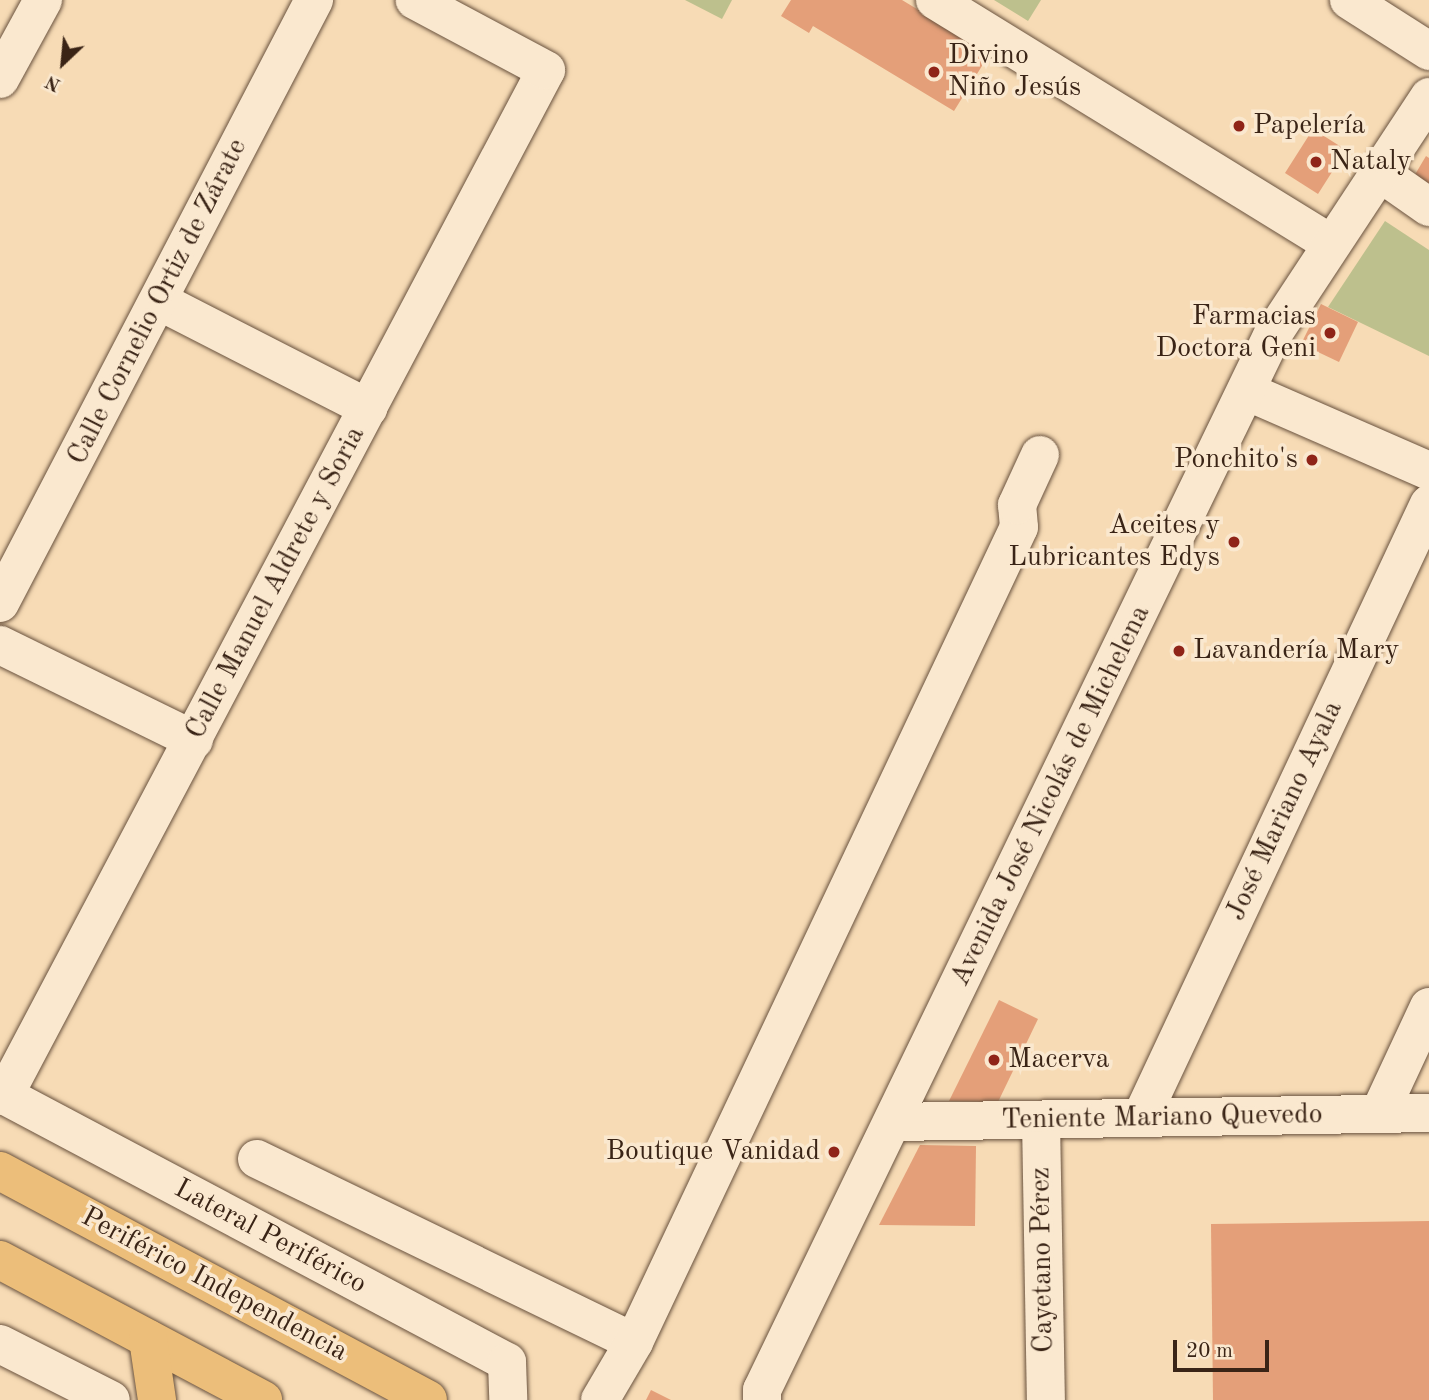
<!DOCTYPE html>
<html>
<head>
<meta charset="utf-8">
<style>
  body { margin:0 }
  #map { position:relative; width:1429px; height:1400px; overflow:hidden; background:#f7dbb5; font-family:"Old Standard TT",serif }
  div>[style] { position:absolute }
  .green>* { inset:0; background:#bdc08d }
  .building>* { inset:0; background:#e49f79 }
  .roads { filter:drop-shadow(0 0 2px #69523e) drop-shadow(0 0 2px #69523e) }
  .minor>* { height:38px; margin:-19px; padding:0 19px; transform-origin:19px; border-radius:19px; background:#fae8cf }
  .highway>* { height:38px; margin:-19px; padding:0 19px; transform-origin:19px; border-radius:19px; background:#ecbe7a }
  .dots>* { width:19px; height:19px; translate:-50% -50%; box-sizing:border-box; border:4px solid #fae8cf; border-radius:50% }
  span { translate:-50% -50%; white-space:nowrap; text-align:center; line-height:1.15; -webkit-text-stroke:7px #fae8cf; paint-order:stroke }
  .poi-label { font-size:28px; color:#3a2416 }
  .left { translate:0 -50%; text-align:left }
  .right { translate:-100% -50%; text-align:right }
  .street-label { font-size:28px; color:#3a2416 }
  .north { position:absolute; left:28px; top:28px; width:70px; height:70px; -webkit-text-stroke:5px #fae8cf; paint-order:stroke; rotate:206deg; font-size:19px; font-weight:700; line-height:28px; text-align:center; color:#3a2416 }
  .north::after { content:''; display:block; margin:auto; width:24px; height:32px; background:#3a2416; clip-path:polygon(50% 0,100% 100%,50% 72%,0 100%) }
  .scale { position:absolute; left:1173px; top:1340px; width:96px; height:32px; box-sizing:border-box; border:4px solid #3a2416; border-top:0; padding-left:9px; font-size:21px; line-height:24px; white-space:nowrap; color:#3a2416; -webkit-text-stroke:5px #fae8cf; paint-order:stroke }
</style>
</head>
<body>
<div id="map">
  <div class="green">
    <div style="clip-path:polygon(685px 0,732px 0,722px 19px)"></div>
    <div style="clip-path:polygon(994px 0,1041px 0,1028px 21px)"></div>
    <div style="clip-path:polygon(1385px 221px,1429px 250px,1429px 356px,1328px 307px)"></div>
  </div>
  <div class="building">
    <div style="clip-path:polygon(791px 0,902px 0,990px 53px,954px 111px,813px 26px,809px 33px,781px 16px)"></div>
    <div style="clip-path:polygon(1313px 129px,1346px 150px,1318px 194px,1285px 173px)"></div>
    <div style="clip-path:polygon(1426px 156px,1429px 158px,1429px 188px,1413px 178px)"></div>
    <div style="clip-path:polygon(1321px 304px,1358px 322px,1339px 362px,1301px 344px)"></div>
    <div style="clip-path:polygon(999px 1000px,1038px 1019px,998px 1102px,949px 1101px)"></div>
    <div style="clip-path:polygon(920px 1145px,976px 1146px,975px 1226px,879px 1225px)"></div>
    <div style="clip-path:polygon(1429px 1221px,1429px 1400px,1213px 1400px,1211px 1224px)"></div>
    <div style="clip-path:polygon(651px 1390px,671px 1400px,646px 1400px)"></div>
  </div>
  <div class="roads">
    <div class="minor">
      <div style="left:935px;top:0;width:464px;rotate:31.6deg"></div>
      <div style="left:1349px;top:0;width:95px;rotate:32.5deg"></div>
      <div style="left:0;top:79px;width:90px;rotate:-61.4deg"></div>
      <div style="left:1379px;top:172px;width:61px;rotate:35deg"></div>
      <div style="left:161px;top:302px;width:233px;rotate:27.1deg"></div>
      <div style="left:1246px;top:391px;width:200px;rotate:23.6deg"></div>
      <div style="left:0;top:603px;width:680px;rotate:-62.49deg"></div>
      <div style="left:0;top:645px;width:216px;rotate:26.1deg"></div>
      <div style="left:0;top:1093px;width:574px;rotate:27.95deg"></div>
      <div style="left:507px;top:1362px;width:38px;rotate:88deg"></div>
      <div style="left:4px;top:1096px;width:1160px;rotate:-62.15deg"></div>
      <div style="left:546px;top:70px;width:149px;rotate:-151.9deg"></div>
      <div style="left:1379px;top:1114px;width:118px;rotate:-65deg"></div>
      <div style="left:1141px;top:1118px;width:678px;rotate:-64.87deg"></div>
      <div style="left:1041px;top:1120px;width:280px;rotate:89deg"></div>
      <div style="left:894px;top:1122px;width:535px;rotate:-0.96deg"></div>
      <div style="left:257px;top:1159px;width:419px;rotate:25.9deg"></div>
      <div style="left:0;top:1344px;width:124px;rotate:26.8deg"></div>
      <div style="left:600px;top:1400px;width:67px;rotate:-59.6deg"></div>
      <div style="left:634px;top:1342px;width:901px;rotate:-64.71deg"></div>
      <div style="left:1019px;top:527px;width:22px;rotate:-95deg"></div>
      <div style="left:1017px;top:505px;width:55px;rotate:-65.3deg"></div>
      <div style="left:762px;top:1400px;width:10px;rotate:-90deg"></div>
      <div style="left:762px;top:1390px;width:1173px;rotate:-64.18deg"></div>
      <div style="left:1273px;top:334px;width:284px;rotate:-56.6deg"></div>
    </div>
    <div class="highway">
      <div style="left:0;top:1171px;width:485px;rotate:28.1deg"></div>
      <div style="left:0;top:1260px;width:298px;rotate:28deg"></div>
      <div style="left:148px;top:1339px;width:62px;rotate:81.6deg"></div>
    </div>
  </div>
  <div class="dots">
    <div style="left:934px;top:72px;background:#8f2418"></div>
    <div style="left:1239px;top:126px;background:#8f2418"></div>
    <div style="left:1316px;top:162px;background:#8f2418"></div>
    <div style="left:1330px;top:333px;background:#8f2418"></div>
    <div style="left:1312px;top:460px;background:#8f2418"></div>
    <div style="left:1234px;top:542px;background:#8f2418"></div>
    <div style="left:1179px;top:651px;background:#8f2418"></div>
    <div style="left:994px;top:1060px;background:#8f2418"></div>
    <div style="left:834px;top:1152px;background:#8f2418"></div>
  </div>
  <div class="poi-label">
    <span class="left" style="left:948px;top:72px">Divino<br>Niño Jesús</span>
    <span class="left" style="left:1253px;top:126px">Papelería</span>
    <span class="left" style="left:1330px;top:162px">Nataly</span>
    <span class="right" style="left:1316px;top:333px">Farmacias<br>Doctora Geni</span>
    <span class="right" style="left:1298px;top:460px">Ponchito's</span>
    <span class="right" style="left:1220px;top:542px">Aceites y<br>Lubricantes Edys</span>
    <span class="left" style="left:1193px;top:651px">Lavandería Mary</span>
    <span class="left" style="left:1008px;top:1060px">Macerva</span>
    <span class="right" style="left:820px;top:1152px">Boutique Vanidad</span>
  </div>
  <div class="street-label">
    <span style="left:158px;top:302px;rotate:-63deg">Calle Cornelio Ortiz de Zárate</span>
    <span style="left:276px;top:583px;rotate:-62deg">Calle Manuel Aldrete y Soria</span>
    <span style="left:1051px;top:796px;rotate:-64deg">Avenida José Nicolás de Michelena</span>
    <span style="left:1285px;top:811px;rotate:-65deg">José Mariano Ayala</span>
    <span style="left:1162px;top:1118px;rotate:-1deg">Teniente Mariano Quevedo</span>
    <span style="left:270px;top:1237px;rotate:28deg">Lateral Periférico</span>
    <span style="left:1043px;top:1260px;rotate:-91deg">Cayetano Pérez</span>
    <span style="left:214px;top:1285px;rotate:28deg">Periférico Independencia</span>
  </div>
  <div class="north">N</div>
  <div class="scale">20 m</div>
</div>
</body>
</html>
